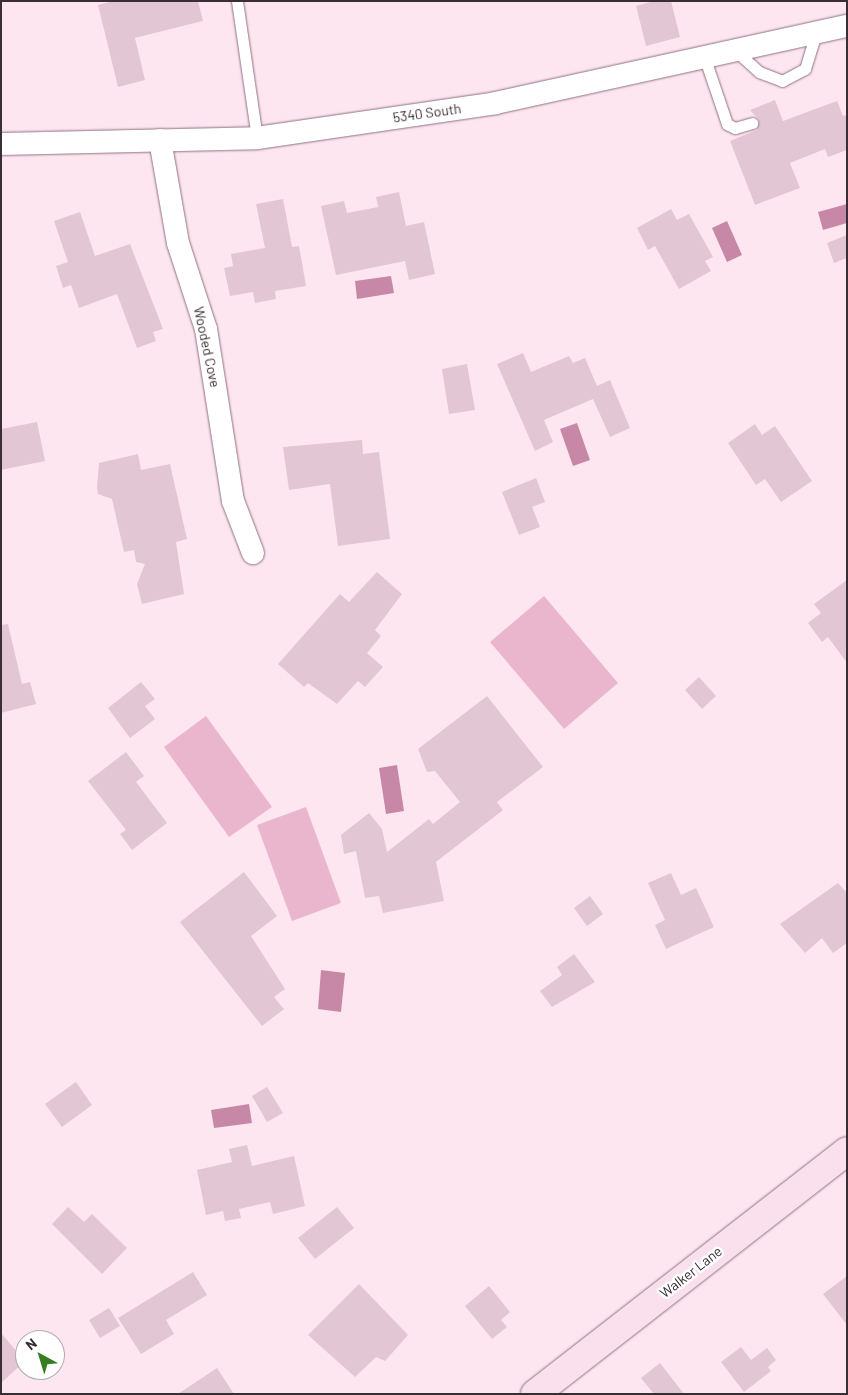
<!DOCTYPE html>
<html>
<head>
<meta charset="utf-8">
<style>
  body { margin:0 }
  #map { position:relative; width:848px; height:1395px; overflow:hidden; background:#fee6f1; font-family:Barlow,sans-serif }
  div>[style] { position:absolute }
  .green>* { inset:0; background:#eab6ce }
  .water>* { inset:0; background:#c688a6 }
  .building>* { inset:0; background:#e3c6d3 }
  .roads { filter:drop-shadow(0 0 1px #8e7480) drop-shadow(0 0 1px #8e7480) }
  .lane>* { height:11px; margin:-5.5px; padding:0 5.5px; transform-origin:5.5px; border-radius:5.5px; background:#fff }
  .street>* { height:22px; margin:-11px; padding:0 11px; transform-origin:11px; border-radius:11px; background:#fff }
  .secondary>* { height:28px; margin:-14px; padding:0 14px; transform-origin:14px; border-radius:14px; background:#fae0ed }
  span { translate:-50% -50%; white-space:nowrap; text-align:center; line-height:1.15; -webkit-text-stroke:5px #fff; paint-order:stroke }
  .street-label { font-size:14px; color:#392e33 }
  .frame { position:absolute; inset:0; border:2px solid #392e33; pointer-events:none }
  .north { position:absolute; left:15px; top:1330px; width:50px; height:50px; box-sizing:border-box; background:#fff; border:1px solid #b0abad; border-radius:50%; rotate:321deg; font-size:14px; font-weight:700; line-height:20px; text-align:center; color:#392e33 }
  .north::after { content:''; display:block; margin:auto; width:18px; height:22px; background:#377d21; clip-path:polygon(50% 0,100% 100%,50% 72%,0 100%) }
</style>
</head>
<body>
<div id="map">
  <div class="green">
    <div style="clip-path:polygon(544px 596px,618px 683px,564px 729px,490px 642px)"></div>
    <div style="clip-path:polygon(206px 716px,272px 807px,229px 837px,164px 747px)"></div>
    <div style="clip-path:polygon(306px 807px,341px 903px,292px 921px,257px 825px)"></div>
  </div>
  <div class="water">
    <div style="clip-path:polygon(847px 204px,847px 223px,823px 230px,818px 212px)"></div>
    <div style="clip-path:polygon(727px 221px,742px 255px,727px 262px,712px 228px)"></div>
    <div style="clip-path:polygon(391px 276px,394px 293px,357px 299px,355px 281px)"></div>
    <div style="clip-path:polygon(577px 423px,590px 460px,573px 466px,560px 429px)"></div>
    <div style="clip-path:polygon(397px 765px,404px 811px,386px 814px,379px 768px)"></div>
    <div style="clip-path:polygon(321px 970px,345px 973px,341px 1012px,318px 1009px)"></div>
    <div style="clip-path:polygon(249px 1104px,252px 1123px,214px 1128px,211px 1110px)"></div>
  </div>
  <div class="building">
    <div style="clip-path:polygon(114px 1px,198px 1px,203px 21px,135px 38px,145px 80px,118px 87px,98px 5px)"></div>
    <div style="clip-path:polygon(654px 1px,671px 1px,680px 37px,646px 46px,636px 6px)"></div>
    <div style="clip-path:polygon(775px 100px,783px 121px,837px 101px,843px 116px,847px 115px,847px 150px,828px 157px,825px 149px,790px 163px,800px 188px,755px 205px,730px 141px,757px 130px,759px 120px,750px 110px)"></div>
    <div style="clip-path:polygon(399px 192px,406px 226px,424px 222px,435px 274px,409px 280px,405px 261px,336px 275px,321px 206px,344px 201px,347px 213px,378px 207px,376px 197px)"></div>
    <div style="clip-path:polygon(283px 199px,292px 247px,299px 246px,306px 286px,275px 291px,276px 299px,255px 303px,253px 292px,230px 296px,224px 268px,233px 266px,231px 254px,265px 248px,256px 204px)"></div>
    <div style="clip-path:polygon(671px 209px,677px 220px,689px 214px,713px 257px,705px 261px,711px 271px,679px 289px,655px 246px,648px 250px,637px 228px)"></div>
    <div style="clip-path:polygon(80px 212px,95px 256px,130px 244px,163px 329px,153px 332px,156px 341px,137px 348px,117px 294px,79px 308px,71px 285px,63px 288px,56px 266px,68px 262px,54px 221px)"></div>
    <div style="clip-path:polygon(847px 235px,847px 258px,834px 263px,827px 243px)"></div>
    <div style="clip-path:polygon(523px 353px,531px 372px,569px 356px,573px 363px,585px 358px,597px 386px,610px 380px,630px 428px,610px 437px,593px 399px,544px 420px,553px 442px,535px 451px,497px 364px)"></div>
    <div style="clip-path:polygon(467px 364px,475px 410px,449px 414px,442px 369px)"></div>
    <div style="clip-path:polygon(37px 422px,45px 461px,1px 470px,1px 429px)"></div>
    <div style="clip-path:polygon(755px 424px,762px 435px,775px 426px,812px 481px,781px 502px,765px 479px,756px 485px,728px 443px)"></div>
    <div style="clip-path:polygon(362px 440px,363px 454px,379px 452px,390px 539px,338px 546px,330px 484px,289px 490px,283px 447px)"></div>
    <div style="clip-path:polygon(138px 454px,141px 470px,170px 464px,187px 539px,176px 542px,184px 594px,142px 604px,137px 584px,145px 564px,136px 562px,134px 550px,124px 552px,112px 499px,98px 494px,97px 487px,99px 463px)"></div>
    <div style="clip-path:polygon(536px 478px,545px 502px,532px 507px,540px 527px,519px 535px,502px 492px)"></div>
    <div style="clip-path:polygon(377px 572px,402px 594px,375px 630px,381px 636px,367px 653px,383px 667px,365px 687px,358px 681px,337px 704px,308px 683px,304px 687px,278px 664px,340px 594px,349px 602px)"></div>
    <div style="clip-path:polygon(847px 580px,847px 663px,828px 637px,822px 642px,808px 623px,821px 613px,814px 604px)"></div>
    <div style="clip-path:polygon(8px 624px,22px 684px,30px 682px,36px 704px,1px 713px,1px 625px)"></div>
    <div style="clip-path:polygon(699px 677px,716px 696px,702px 709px,685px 690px)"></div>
    <div style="clip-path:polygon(141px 682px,155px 699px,145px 706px,155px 719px,130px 738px,108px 708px)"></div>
    <div style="clip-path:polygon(487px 696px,543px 767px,497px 802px,503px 810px,436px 862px,444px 901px,383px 913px,379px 896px,365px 898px,356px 851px,344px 854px,341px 835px,369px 813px,382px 829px,387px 852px,429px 819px,433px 824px,460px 802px,435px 771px,427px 772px,418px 749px)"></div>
    <div style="clip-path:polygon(126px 752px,144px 776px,136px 782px,167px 823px,132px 850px,120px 834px,126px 830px,88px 781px)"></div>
    <div style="clip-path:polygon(244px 872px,277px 916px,251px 936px,285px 989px,274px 997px,284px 1009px,262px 1026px,180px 922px)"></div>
    <div style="clip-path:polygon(671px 873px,681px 895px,696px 888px,714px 927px,666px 949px,655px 925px,665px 920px,648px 883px)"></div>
    <div style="clip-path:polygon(838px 883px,847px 893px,847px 943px,833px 953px,822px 938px,805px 953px,780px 924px)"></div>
    <div style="clip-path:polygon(590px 896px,603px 914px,587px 926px,574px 908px)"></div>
    <div style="clip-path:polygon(574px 954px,595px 982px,552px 1007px,540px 991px,562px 975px,557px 967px)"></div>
    <div style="clip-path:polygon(76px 1082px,92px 1105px,62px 1127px,45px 1104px)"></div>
    <div style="clip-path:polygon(267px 1087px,283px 1113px,267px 1122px,252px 1096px)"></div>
    <div style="clip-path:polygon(247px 1145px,252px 1166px,294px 1156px,305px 1206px,273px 1214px,270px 1202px,239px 1209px,241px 1218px,225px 1221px,223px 1211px,206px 1215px,197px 1170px,232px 1162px,229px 1149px)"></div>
    <div style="clip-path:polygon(68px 1207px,84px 1222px,92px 1214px,127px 1248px,102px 1274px,52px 1224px)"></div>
    <div style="clip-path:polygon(337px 1207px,354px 1228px,315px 1259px,298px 1238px)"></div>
    <div style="clip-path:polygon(193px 1272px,207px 1295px,166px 1320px,174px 1334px,141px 1354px,118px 1318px)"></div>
    <div style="clip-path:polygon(847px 1276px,847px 1325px,823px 1294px)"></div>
    <div style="clip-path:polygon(359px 1284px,408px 1335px,385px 1361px,376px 1357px,355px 1377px,308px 1335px)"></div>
    <div style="clip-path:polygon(489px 1286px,510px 1312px,501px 1320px,507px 1327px,492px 1339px,465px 1306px)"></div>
    <div style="clip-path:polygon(109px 1308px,120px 1326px,100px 1338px,89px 1320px)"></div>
    <div style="clip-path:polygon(1px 1333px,25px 1361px,1px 1383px)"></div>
    <div style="clip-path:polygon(741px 1347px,751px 1360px,767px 1348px,776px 1360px,768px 1367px,771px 1371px,744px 1392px,721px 1362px)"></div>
    <div style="clip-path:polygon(660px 1363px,684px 1394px,654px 1394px,641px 1378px)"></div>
    <div style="clip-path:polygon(217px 1368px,234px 1394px,178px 1394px)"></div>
  </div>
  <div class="roads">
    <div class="lane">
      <div style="left:237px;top:1px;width:138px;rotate:81.7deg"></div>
      <div style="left:737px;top:52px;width:30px;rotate:42deg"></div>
      <div style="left:759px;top:72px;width:25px;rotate:21deg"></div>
      <div style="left:782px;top:81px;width:26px;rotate:-28deg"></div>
      <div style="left:805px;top:69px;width:38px;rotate:-73deg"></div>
      <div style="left:705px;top:59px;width:69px;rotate:71.3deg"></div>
      <div style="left:727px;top:124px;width:9px;rotate:27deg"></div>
      <div style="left:735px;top:128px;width:18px;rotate:-16deg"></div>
    </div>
    <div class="street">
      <div style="left:160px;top:140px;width:105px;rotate:80.1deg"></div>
      <div style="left:178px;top:243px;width:90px;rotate:72deg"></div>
      <div style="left:206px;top:329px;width:174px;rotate:81.1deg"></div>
      <div style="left:233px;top:501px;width:56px;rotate:69deg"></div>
      <div style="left:1px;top:144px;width:256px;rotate:-1.3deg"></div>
      <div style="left:257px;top:138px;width:242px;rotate:-8.3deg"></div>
      <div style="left:496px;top:103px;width:359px;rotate:-12.4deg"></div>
    </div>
    <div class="secondary">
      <div style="left:535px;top:1394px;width:395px;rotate:-37.9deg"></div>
    </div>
  </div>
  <div class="street-label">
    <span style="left:427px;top:113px;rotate:-8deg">5340 South</span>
    <span style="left:207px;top:347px;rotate:78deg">Wooded Cove</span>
    <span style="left:691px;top:1272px;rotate:-38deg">Walker Lane</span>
  </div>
  <div class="frame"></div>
  <div class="north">N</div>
</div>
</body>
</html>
